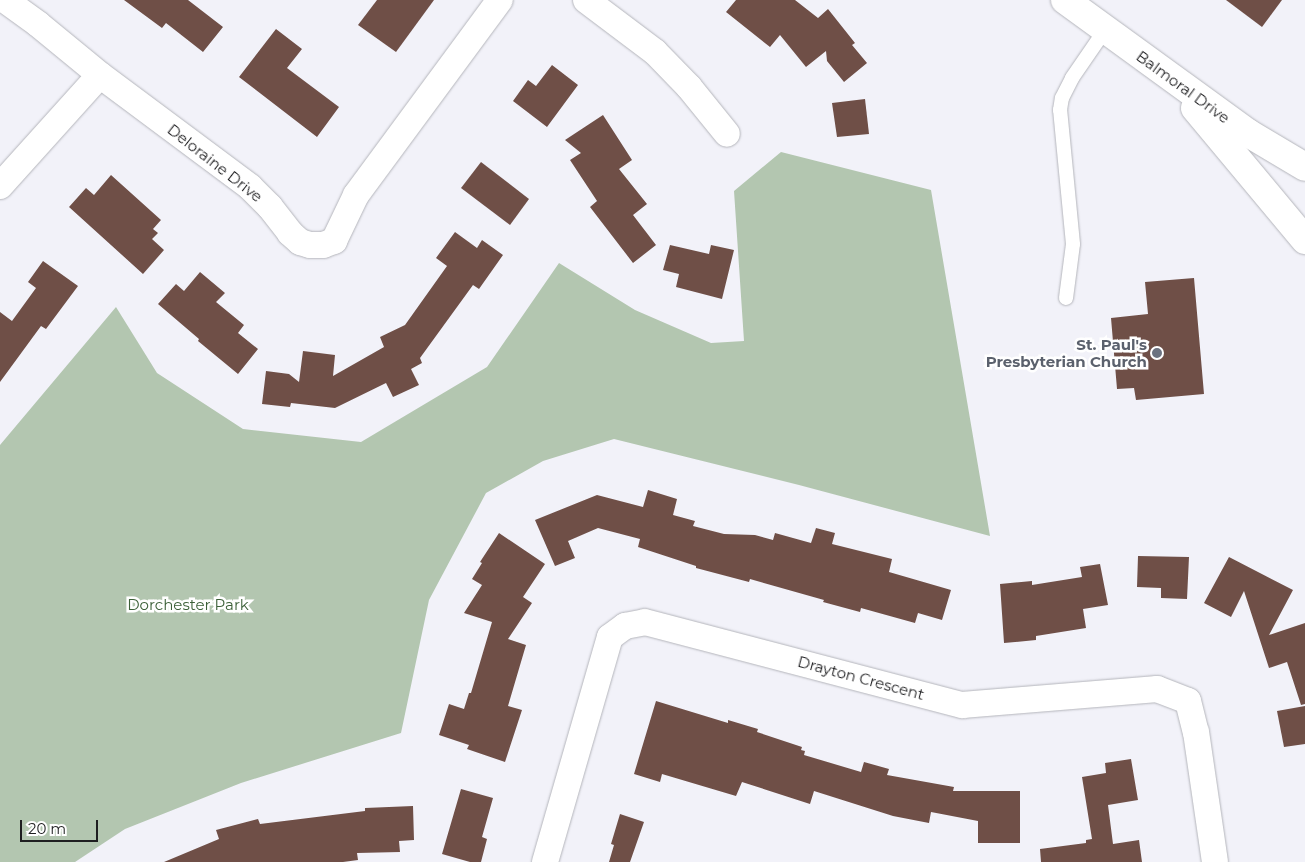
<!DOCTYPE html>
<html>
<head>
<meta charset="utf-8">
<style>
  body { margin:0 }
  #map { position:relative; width:1305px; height:862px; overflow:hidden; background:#f2f2f9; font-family:Montserrat,sans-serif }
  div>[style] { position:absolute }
  .green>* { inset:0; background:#b3c6b0 }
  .building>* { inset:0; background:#6f4f47 }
  .roads { filter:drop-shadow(0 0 1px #b4b5bb) drop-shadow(0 0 1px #b4b5bb) }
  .service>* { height:14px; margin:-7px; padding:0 7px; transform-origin:7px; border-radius:7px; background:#fff }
  .minor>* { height:26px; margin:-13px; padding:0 13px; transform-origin:13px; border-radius:13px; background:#fff }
  .tertiary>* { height:28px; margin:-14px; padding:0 14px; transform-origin:14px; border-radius:14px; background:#fff }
  .dots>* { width:14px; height:14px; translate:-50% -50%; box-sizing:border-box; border:2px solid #fff; border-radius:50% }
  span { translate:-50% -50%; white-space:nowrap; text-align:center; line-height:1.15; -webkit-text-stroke:5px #fff; paint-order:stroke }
  .street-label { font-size:15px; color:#1e1e20 }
  .worship-label { font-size:15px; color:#5b616d; font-weight:700 }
  .right { translate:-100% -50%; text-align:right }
  .park-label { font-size:15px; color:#3c6038 }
  .scale { position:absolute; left:20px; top:820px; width:78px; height:22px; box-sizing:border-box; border:2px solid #1e1e20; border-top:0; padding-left:6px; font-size:15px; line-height:18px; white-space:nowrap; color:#1e1e20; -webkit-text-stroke:4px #fff; paint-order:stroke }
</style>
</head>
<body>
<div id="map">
  <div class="green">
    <div style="clip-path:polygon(781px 152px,931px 190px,990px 536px,799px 485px,614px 439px,543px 461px,486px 493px,429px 600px,401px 733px,241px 783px,125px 829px,75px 862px,0 862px,0 445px,116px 307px,157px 373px,243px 429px,361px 442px,487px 367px,559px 263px,635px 310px,711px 343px,744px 341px,734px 191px)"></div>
  </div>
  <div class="building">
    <div style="clip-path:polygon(124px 0,188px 0,223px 27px,203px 52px,166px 23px,162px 28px)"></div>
    <div style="clip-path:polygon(377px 0,434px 0,396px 52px,358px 25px)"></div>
    <div style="clip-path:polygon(736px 0,795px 0,818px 18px,828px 9px,855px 43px,852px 45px,867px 63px,844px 82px,827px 61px,826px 51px,806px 67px,780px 35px,770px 47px,726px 12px)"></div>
    <div style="clip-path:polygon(1226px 0,1282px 0,1262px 27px)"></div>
    <div style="clip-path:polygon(276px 29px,302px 49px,287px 68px,339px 107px,317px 137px,239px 77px)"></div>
    <div style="clip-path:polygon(552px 65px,578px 85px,547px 127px,513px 101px,528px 80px,536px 86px)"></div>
    <div style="clip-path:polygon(865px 99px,869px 134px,837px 137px,832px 103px)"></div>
    <div style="clip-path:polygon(603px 115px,632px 160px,619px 169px,647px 204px,633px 215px,656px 245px,633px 263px,590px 207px,597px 201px,570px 160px,581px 153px,565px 140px)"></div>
    <div style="clip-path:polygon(481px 162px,529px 199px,510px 225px,461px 188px)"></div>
    <div style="clip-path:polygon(111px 175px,161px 220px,153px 229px,158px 233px,152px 239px,164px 250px,143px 274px,69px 207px,86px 188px,94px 195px)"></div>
    <div style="clip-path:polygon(455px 232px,477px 248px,482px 240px,503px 255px,479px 289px,473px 285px,420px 358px,422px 363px,411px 369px,419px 385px,393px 397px,386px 383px,335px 408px,291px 403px,290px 407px,262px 404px,266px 371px,289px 374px,299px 382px,303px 351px,335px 355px,333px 376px,384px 347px,380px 337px,405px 325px,447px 266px,436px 258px)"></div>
    <div style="clip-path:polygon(670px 245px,709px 254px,711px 245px,734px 250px,722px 299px,676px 287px,679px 274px,663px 270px)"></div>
    <div style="clip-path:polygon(43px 261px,78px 286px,46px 329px,41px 326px,0 382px,0 312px,12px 321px,36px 288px,28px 282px)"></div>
    <div style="clip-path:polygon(200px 272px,225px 293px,216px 302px,244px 325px,238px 333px,258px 349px,238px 374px,198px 341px,199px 339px,158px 304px,176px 284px,184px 291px)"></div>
    <div style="clip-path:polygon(1194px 278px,1204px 394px,1136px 400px,1134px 388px,1117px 389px,1111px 318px,1148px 314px,1145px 282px)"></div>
    <div style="clip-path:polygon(648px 490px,677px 499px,673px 515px,695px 521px,693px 526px,724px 534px,755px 535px,773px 540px,775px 533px,811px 543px,816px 528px,835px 533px,832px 544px,892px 559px,889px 572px,951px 590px,942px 620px,918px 613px,915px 623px,861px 608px,860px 612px,823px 602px,824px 600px,750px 579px,749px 582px,696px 568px,696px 566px,638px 547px,640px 539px,598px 528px,568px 541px,575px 558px,555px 566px,535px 520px,597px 495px,643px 507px)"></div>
    <div style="clip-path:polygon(499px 533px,545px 564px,523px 597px,532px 603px,508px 639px,526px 645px,508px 706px,522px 710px,505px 762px,467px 749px,469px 745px,439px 735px,449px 704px,464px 709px,469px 693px,471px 693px,492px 622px,464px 613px,482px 585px,472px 579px,482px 563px,480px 562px)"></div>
    <div style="clip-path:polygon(1138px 556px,1189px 557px,1187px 599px,1161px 598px,1161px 588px,1137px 587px)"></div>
    <div style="clip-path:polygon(1229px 557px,1293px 590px,1269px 635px,1305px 623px,1305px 704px,1301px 705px,1287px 662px,1269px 668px,1244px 591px,1231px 617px,1204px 603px)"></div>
    <div style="clip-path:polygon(1100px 564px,1108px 605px,1083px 609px,1086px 628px,1036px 636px,1036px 640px,1004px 643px,1000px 584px,1032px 581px,1032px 585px,1082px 577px,1080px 567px)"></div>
    <div style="clip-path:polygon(656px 701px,728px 723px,728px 720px,758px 729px,757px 732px,802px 747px,801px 750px,805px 751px,804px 755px,861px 772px,864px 762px,889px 769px,887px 775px,954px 787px,953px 791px,1020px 791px,1020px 843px,978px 843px,978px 821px,931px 812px,929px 823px,893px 816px,814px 791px,810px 804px,742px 782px,736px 796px,662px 774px,660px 782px,634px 774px)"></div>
    <div style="clip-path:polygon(1305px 706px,1305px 744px,1284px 747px,1277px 711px)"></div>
    <div style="clip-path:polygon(1131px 759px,1138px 800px,1108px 805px,1113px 844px,1139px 840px,1142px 862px,1041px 862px,1040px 849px,1086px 843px,1086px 840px,1092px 839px,1082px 777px,1106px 773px,1105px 763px)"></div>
    <div style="clip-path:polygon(461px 789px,493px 798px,482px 837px,487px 839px,481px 862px,470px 862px,442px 854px)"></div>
    <div style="clip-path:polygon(413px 806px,414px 840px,399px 841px,400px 852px,357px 853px,358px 860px,343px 862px,164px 862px,219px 839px,216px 830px,258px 819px,260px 824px,365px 811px,365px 808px)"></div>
    <div style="clip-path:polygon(620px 814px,644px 822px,630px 862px,609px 862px,614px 845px,611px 844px)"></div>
  </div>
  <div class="roads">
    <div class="service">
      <div style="left:1066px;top:298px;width:54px;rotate:-82.6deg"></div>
      <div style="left:1073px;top:244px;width:135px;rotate:-95.5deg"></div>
      <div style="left:1060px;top:110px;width:12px;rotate:-81deg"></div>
      <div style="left:1062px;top:98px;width:22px;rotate:-63deg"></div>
      <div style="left:1072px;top:78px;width:58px;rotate:-55.5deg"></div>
    </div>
    <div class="minor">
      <div style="left:5px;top:0;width:41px;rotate:36deg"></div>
      <div style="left:38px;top:24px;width:80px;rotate:39.4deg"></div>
      <div style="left:100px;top:75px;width:187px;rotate:36.7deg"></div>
      <div style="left:250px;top:187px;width:28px;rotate:45deg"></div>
      <div style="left:270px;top:207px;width:33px;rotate:52deg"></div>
      <div style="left:290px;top:233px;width:13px;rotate:42deg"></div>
      <div style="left:300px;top:242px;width:10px;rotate:17deg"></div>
      <div style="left:310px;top:245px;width:13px"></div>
      <div style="left:323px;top:245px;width:12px;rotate:-20deg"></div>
      <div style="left:334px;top:241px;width:51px;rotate:-64.4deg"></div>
      <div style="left:356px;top:195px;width:242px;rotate:-53.6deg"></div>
      <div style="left:586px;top:0;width:86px;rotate:37deg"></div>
      <div style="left:655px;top:52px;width:49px;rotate:45.8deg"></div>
      <div style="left:689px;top:87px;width:60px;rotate:51deg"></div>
      <div style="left:0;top:186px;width:149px;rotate:-48deg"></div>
      <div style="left:545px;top:862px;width:234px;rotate:-73.9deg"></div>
      <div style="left:610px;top:637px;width:19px;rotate:-36deg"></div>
      <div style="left:625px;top:626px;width:20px;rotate:-11deg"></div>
      <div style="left:645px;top:622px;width:328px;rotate:14.7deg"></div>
      <div style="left:962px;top:705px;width:196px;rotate:-4.7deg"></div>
      <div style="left:1157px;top:689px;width:33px;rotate:21deg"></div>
      <div style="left:1188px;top:701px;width:32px;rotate:76deg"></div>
      <div style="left:1196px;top:732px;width:131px;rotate:81.7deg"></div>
    </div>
    <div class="tertiary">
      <div style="left:1065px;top:0;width:226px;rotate:36deg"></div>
      <div style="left:1248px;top:133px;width:66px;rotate:30.8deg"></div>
      <div style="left:1195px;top:108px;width:172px;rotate:50.2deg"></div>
    </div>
  </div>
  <div class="dots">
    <div style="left:1157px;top:353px;background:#6b7280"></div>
  </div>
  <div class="street-label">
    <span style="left:1183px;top:87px;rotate:36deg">Balmoral Drive</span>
    <span style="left:215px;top:163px;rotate:38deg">Deloraine Drive</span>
    <span style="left:861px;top:678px;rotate:15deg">Drayton Crescent</span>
  </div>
  <div class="worship-label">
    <span class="right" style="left:1147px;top:353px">St. Paul's<br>Presbyterian Church</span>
  </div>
  <div class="park-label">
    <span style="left:188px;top:605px">Dorchester Park</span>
  </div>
  <div class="scale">20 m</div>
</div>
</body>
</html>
